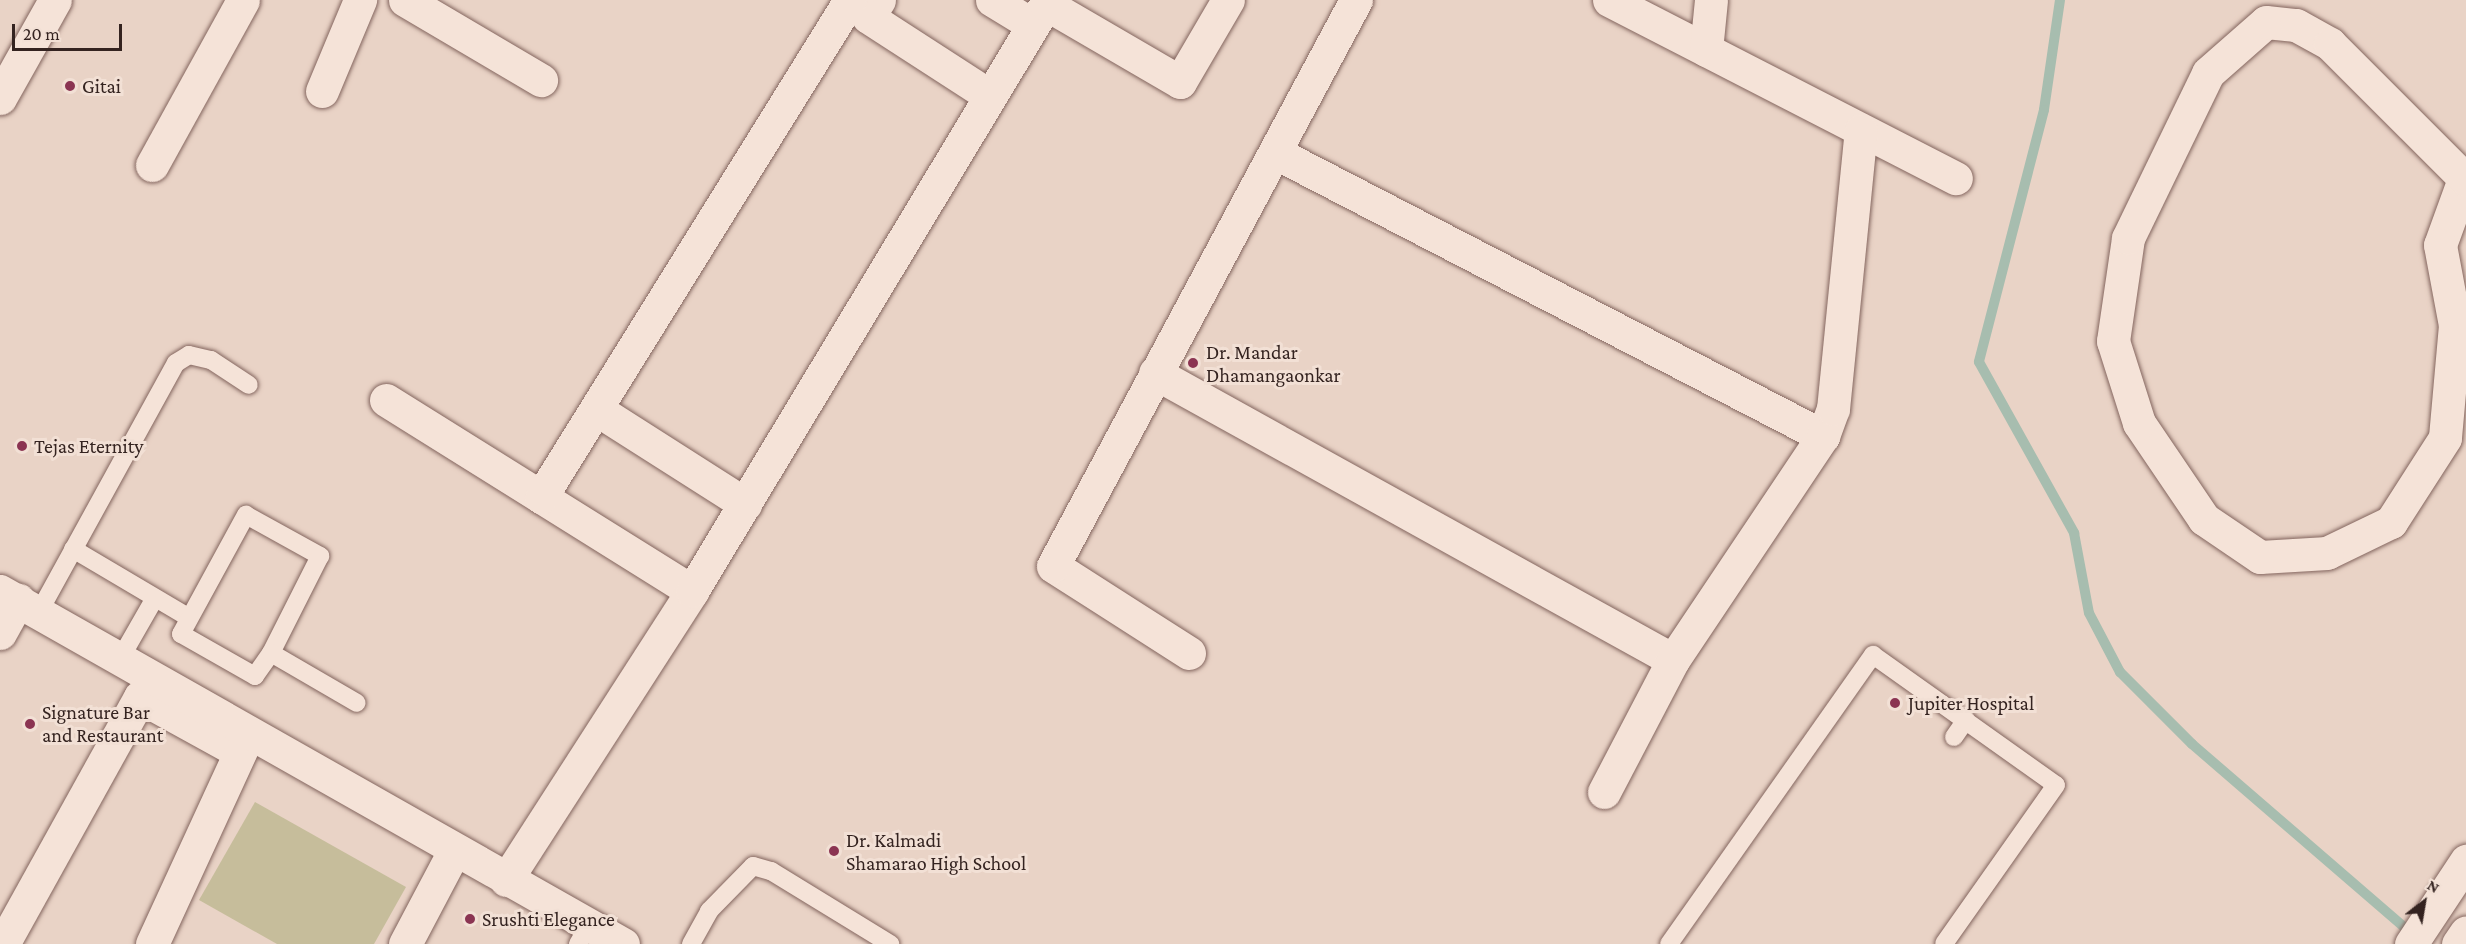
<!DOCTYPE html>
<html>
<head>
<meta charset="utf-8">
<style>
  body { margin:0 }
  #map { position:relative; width:2466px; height:944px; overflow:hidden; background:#e9d3c6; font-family:"Crimson Pro",serif }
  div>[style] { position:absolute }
  .green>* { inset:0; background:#c6bd9b }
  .stream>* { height:10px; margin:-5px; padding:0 5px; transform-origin:5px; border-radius:5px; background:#a7bdaf }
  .roads { filter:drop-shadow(0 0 2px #83655e) drop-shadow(0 0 2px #83655e) }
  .service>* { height:18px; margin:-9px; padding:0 9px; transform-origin:9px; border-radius:9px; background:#f5e3d8 }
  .minor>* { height:33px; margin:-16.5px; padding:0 16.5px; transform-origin:16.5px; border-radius:16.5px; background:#f5e3d8 }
  .secondary>* { height:33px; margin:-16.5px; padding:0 16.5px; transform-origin:16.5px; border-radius:16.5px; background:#f5e3d8 }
  .dots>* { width:16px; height:16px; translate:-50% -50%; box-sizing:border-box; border:3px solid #f2e0d5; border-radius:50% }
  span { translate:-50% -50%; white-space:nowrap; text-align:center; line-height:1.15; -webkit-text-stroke:6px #f2e0d5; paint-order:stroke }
  .poi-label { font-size:20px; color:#342320 }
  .left { translate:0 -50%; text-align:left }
  .north { position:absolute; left:2394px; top:872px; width:60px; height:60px; -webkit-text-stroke:4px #f2e0d5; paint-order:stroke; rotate:31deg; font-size:16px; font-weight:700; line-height:24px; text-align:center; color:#342320 }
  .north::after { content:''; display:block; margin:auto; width:21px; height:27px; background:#342320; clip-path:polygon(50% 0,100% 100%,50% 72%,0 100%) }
  .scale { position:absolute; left:12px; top:24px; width:110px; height:27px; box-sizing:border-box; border:3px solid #342320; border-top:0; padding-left:8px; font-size:18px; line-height:21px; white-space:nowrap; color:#342320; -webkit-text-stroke:4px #f2e0d5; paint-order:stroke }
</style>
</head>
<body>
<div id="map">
  <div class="green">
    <div style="clip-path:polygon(255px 802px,406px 887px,374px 944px,277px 944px,199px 900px)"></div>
  </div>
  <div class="stream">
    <div style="left:2060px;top:0;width:111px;rotate:98.3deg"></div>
    <div style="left:2044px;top:110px;width:260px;rotate:104.5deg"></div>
    <div style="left:1979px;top:362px;width:196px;rotate:60.9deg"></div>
    <div style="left:2074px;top:533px;width:81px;rotate:79.4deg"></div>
    <div style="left:2089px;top:613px;width:67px;rotate:62.3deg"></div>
    <div style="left:2120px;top:672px;width:102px;rotate:45deg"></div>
    <div style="left:2192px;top:744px;width:292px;rotate:40.8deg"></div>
  </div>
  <div class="roads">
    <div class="service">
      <div style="left:73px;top:549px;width:134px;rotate:30.6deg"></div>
      <div style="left:39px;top:612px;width:284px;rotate:-61.2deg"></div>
      <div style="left:176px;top:363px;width:15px;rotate:-32deg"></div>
      <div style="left:189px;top:355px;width:23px;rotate:13deg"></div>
      <div style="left:211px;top:360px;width:45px;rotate:33.3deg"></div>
      <div style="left:271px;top:653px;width:28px;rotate:125deg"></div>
      <div style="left:255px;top:676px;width:85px;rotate:-150.4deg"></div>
      <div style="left:181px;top:634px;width:136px;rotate:-61.4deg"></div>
      <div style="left:246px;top:515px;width:85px;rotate:29deg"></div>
      <div style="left:320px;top:556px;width:109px;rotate:116.8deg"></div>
      <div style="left:271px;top:653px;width:99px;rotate:30.2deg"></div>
      <div style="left:120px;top:659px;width:70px;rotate:-60.2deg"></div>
      <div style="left:1954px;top:737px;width:21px;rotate:-55deg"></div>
      <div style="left:578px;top:944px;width:22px;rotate:-60deg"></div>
      <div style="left:691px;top:944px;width:38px;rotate:-61deg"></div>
      <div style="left:709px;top:911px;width:63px;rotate:-45.6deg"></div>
      <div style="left:753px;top:866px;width:19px;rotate:16deg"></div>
      <div style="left:771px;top:871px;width:140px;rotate:31.5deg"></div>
      <div style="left:1669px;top:944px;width:354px;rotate:-54.8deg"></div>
      <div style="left:1873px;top:655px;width:224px;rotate:35.4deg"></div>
      <div style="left:2056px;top:785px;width:194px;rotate:125.2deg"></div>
    </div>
    <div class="minor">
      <div style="left:405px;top:0;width:158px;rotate:30.5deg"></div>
      <div style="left:879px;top:0;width:20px;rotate:123deg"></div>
      <div style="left:868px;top:17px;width:145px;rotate:32.9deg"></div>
      <div style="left:992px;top:0;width:48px;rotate:31.4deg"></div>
      <div style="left:1609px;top:0;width:390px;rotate:27.2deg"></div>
      <div style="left:1706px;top:50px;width:50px;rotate:-84.3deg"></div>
      <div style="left:322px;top:91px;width:99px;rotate:-67.3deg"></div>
      <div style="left:1276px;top:153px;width:616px;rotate:27.36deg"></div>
      <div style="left:152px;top:165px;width:188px;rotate:-61.1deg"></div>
      <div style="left:2464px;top:179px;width:70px;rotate:110deg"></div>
      <div style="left:2440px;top:245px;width:81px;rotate:79.4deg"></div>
      <div style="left:2455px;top:325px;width:113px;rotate:95.1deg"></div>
      <div style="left:2445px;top:438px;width:100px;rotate:122.7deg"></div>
      <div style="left:2391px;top:522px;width:71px;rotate:154.2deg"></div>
      <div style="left:2327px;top:553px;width:67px;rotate:176.6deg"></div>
      <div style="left:2260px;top:557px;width:68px;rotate:-145.8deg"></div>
      <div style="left:2204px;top:519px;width:116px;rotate:-124.1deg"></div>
      <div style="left:2139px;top:423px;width:86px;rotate:-107.6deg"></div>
      <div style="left:2113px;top:341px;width:104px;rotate:-81.7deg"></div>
      <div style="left:2128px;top:238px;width:183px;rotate:-64.1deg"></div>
      <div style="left:2208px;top:73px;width:77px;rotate:-41.3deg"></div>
      <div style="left:2266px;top:22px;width:30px;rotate:6deg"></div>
      <div style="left:2296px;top:25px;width:39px;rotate:29deg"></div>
      <div style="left:2330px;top:44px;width:192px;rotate:45deg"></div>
      <div style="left:1155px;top:373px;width:592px;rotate:28.99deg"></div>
      <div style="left:386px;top:400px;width:361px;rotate:32deg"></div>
      <div style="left:596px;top:409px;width:177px;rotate:32.5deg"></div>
      <div style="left:541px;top:497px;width:585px;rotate:-58.13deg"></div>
      <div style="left:0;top:633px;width:38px;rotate:-61deg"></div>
      <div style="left:1189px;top:653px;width:161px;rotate:-147.4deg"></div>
      <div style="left:1053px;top:566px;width:642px;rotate:-61.84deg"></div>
      <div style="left:1604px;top:792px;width:149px;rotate:-62.4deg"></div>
      <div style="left:1673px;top:660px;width:270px;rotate:-56.2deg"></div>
      <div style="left:1823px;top:436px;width:29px;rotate:-70deg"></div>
      <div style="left:1833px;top:409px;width:280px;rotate:-84.3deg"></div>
      <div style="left:506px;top:880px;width:344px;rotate:-57.2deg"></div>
      <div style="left:692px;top:591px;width:685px;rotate:-58.91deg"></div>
      <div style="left:1046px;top:4px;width:155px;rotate:30.2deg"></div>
      <div style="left:1180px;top:82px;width:95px;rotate:-59.7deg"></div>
      <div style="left:3px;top:944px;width:282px;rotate:-61deg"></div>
      <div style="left:140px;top:697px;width:114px;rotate:28.8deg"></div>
      <div style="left:152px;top:944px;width:232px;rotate:-65.3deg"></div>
      <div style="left:405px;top:944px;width:105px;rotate:-62.2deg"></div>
      <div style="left:2411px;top:944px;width:100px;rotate:-56.5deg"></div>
      <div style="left:2458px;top:944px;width:14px;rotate:-56deg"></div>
    </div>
    <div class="secondary">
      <div style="left:0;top:98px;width:112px;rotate:-60.7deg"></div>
      <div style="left:0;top:591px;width:716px;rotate:29.54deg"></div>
    </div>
  </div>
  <div class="dots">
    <div style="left:70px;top:86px;background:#8b3452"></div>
    <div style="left:1193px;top:363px;background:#8b3452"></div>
    <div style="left:22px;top:446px;background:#8b3452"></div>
    <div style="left:1895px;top:703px;background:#8b3452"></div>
    <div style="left:30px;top:724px;background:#8b3452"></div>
    <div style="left:834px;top:851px;background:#8b3452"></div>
    <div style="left:470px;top:919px;background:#8b3452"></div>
  </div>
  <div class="poi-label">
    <span class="left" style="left:82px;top:86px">Gitai</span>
    <span class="left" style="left:1206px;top:364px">Dr. Mandar<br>Dhamangaonkar</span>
    <span class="left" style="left:34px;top:446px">Tejas Eternity</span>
    <span class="left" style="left:1908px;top:703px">Jupiter Hospital</span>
    <span class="left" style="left:42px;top:724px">Signature Bar<br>and Restaurant</span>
    <span class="left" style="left:846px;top:852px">Dr. Kalmadi<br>Shamarao High School</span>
    <span class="left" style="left:482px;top:919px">Srushti Elegance</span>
  </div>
  <div class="north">N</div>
  <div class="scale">20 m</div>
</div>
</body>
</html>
